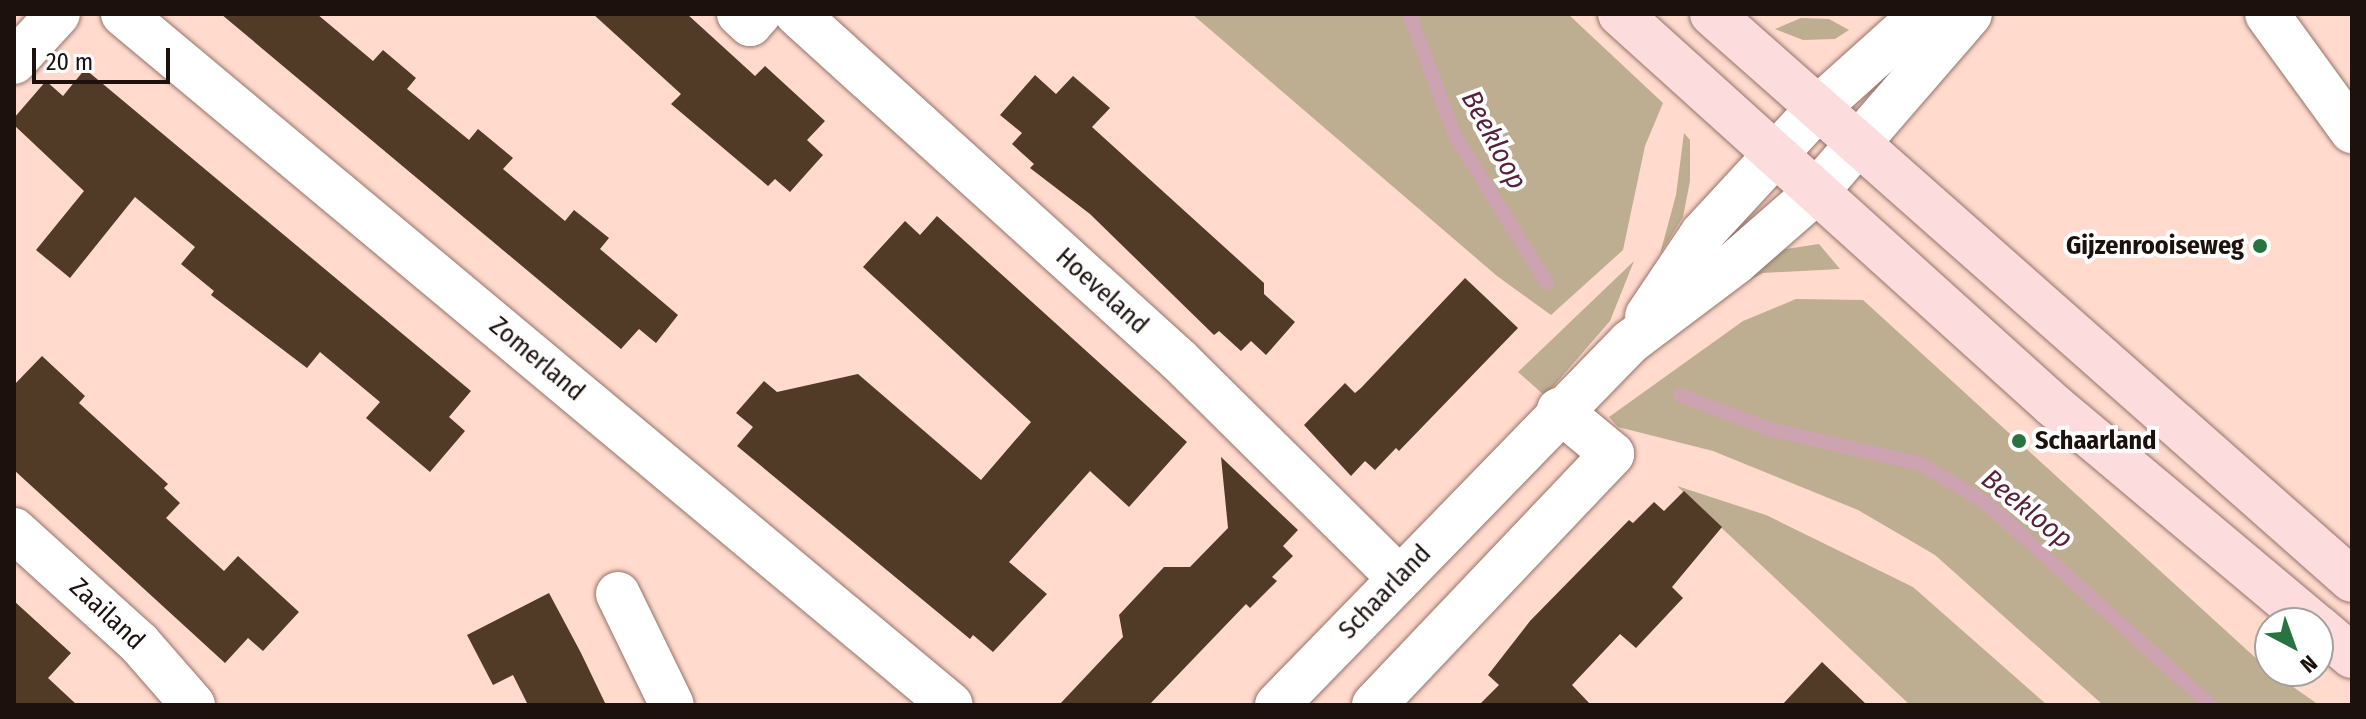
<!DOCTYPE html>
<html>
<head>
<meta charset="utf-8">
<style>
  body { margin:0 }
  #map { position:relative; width:2366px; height:719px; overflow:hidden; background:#ffdacd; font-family:"Fira Sans Condensed",sans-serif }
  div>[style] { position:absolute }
  .green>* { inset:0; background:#beae91 }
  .stream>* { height:14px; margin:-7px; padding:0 7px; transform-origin:7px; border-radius:7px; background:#cda3b2 }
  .building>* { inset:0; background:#513a26 }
  .roads { filter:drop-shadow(0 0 2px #947368) drop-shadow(0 0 2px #947368) }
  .street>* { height:44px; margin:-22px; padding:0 22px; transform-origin:22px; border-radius:22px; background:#fff }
  .secondary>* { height:44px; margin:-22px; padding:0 22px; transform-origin:22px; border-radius:22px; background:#fddcde }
  .dots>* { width:22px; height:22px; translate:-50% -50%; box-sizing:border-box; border:4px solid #fff; border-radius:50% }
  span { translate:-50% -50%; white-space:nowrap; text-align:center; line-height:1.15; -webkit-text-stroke:8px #fff; paint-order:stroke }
  .poi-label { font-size:26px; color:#1d110d; font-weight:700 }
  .right { translate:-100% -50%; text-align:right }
  .left { translate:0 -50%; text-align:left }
  .street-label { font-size:26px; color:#1d110d }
  .water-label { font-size:28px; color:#572239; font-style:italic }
  .frame { position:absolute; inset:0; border:16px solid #1d110d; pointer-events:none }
  .north { position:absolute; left:2254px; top:607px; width:80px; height:80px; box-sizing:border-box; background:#fff; border:2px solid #a5a09e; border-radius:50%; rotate:139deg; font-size:22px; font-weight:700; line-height:32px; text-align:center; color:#1d110d }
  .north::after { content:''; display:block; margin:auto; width:28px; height:36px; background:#297341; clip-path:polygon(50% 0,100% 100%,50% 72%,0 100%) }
  .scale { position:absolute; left:32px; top:48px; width:138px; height:36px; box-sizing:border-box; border:4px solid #1d110d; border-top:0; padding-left:10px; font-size:24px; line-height:28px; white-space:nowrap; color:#1d110d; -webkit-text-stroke:6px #fff; paint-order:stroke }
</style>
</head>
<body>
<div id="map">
  <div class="green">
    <div style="clip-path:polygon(1192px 14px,1568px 14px,1663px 103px,1645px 146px,1623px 250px,1551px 315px,1497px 276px)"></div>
    <div style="clip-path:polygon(1801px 18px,1829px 19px,1849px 30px,1835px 39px,1803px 40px,1775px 29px)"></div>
    <div style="clip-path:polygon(1684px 133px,1690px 140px,1690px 181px,1683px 217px,1660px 254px,1676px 195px)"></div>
    <div style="clip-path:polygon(1819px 244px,1840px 269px,1763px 273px,1712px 301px,1773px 251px)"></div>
    <div style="clip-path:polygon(1634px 261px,1610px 321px,1545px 396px,1518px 372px)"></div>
    <div style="clip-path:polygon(1796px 299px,1863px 300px,2270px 671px,2319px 705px,2103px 705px,1935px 555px,1858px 510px,1713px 451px,1618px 427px,1609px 417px,1743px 321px)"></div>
    <div style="clip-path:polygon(1677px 486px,1766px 515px,1913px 587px,2047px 705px,1910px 705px)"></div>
  </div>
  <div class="stream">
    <div style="left:1409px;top:14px;width:130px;rotate:69.3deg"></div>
    <div style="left:1455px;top:136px;width:173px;rotate:58deg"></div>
    <div style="left:1680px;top:395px;width:95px;rotate:20.9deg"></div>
    <div style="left:1769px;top:429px;width:156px;rotate:13deg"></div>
    <div style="left:1921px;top:464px;width:76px;rotate:31deg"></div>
    <div style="left:1986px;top:503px;width:302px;rotate:42deg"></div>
  </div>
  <div class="building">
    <div style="clip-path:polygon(221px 14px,317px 14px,373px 61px,383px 50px,416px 78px,407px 89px,469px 140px,478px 129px,513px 158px,503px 169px,565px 221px,574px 210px,609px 238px,600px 249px,678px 315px,656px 343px,639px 329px,621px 349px)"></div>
    <div style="clip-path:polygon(593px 14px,687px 14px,755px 76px,765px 66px,825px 121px,807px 140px,823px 155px,790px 192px,775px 179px,768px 186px,671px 104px,681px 94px)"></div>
    <div style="clip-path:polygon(85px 69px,471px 391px,449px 417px,465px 431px,430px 472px,366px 418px,380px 402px,320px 352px,307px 368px,211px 295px,214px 291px,181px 264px,195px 247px,135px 197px,70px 278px,36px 250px,84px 191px,14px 125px,14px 118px,46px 81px,63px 96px)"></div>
    <div style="clip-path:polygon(1035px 75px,1056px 94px,1073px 76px,1110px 108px,1092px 127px,1264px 283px,1264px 294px,1295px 322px,1266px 355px,1251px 341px,1241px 351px,1219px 331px,1214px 335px,1090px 214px,1030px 168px,1034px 164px,1012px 144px,1022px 133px,1000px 115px)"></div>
    <div style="clip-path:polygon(937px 216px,1187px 442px,1129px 507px,1090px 471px,1009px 562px,1047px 594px,993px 652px,973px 635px,970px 639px,737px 446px,753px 427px,736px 413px,764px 381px,777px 392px,858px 374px,981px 480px,1031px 422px,863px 267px,905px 221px,920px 235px)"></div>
    <div style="clip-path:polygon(1465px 278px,1518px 328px,1399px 451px,1396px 448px,1375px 470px,1365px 461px,1351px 476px,1304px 425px,1345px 383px,1355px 393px,1361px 388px)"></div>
    <div style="clip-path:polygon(42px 356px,85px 396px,79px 403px,168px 484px,164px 488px,180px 503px,166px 518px,224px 571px,238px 556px,299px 612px,263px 651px,248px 638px,225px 663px,14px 470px,14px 385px)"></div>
    <div style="clip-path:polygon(1221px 457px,1298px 530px,1283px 546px,1293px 556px,1272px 577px,1277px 581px,1250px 608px,1246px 604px,1149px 705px,1059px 705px,1123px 637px,1119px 615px,1164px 567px,1190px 567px,1228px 528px)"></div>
    <div style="clip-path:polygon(1684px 491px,1722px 527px,1672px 587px,1683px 598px,1636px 648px,1620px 634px,1572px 685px,1591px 705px,1479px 705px,1499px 685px,1488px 675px,1530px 621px,1629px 520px,1633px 523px,1654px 502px,1664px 511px)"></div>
    <div style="clip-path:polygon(549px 593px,581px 653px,606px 705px,528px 705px,513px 675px,493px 685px,467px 635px)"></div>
    <div style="clip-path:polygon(14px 601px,71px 653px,48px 678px,77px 705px,14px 705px)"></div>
    <div style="clip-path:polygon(1822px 662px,1867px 705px,1782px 705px)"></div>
  </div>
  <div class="roads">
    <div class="street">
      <div style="left:123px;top:14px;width:1078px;rotate:39.85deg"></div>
      <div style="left:739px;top:14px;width:15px;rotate:42deg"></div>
      <div style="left:750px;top:24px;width:13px;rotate:-48deg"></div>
      <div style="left:797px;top:14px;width:517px;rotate:42.18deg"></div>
      <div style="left:1180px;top:361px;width:308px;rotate:44.7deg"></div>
      <div style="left:2267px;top:14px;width:145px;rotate:54deg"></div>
      <div style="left:14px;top:62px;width:65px;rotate:-47.5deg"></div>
      <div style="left:1647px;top:316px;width:99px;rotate:-56.1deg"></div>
      <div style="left:1702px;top:234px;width:174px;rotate:-47.3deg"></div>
      <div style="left:1820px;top:106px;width:137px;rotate:-42deg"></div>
      <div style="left:14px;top:530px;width:169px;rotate:42.1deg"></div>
      <div style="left:139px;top:643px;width:82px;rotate:48.9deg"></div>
      <div style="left:618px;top:594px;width:123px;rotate:64.1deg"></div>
      <div style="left:1277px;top:705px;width:506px;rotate:-45.8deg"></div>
      <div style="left:1630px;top:342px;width:133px;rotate:-37deg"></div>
      <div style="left:1736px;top:262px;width:106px;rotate:-41.2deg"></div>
      <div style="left:1816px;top:192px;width:235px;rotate:-49.1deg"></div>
      <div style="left:1374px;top:705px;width:346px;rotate:-46.5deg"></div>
      <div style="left:1612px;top:454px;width:69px;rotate:-140.3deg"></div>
    </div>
    <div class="secondary">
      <div style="left:1620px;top:14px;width:583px;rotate:42.08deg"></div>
      <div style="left:2053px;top:405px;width:339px;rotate:40deg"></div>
      <div style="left:1712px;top:14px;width:854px;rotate:41.49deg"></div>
      <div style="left:2318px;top:627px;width:45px;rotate:40.5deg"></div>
    </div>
  </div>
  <div class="dots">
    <div style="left:2260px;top:246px;background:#297341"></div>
    <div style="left:2019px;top:441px;background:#297341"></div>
  </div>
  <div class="poi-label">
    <span class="right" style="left:2244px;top:246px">Gijzenrooiseweg</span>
    <span class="left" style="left:2035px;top:441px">Schaarland</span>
  </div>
  <div class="street-label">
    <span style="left:1102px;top:291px;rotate:42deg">Hoeveland</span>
    <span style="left:537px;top:359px;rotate:40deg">Zomerland</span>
    <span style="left:1385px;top:592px;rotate:-46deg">Schaarland</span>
    <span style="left:107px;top:614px;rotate:43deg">Zaailand</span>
  </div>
  <div class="water-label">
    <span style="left:1494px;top:140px;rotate:62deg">Beekloop</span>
    <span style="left:2027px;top:509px;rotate:39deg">Beekloop</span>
  </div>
  <div class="frame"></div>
  <div class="north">N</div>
  <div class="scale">20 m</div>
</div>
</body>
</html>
